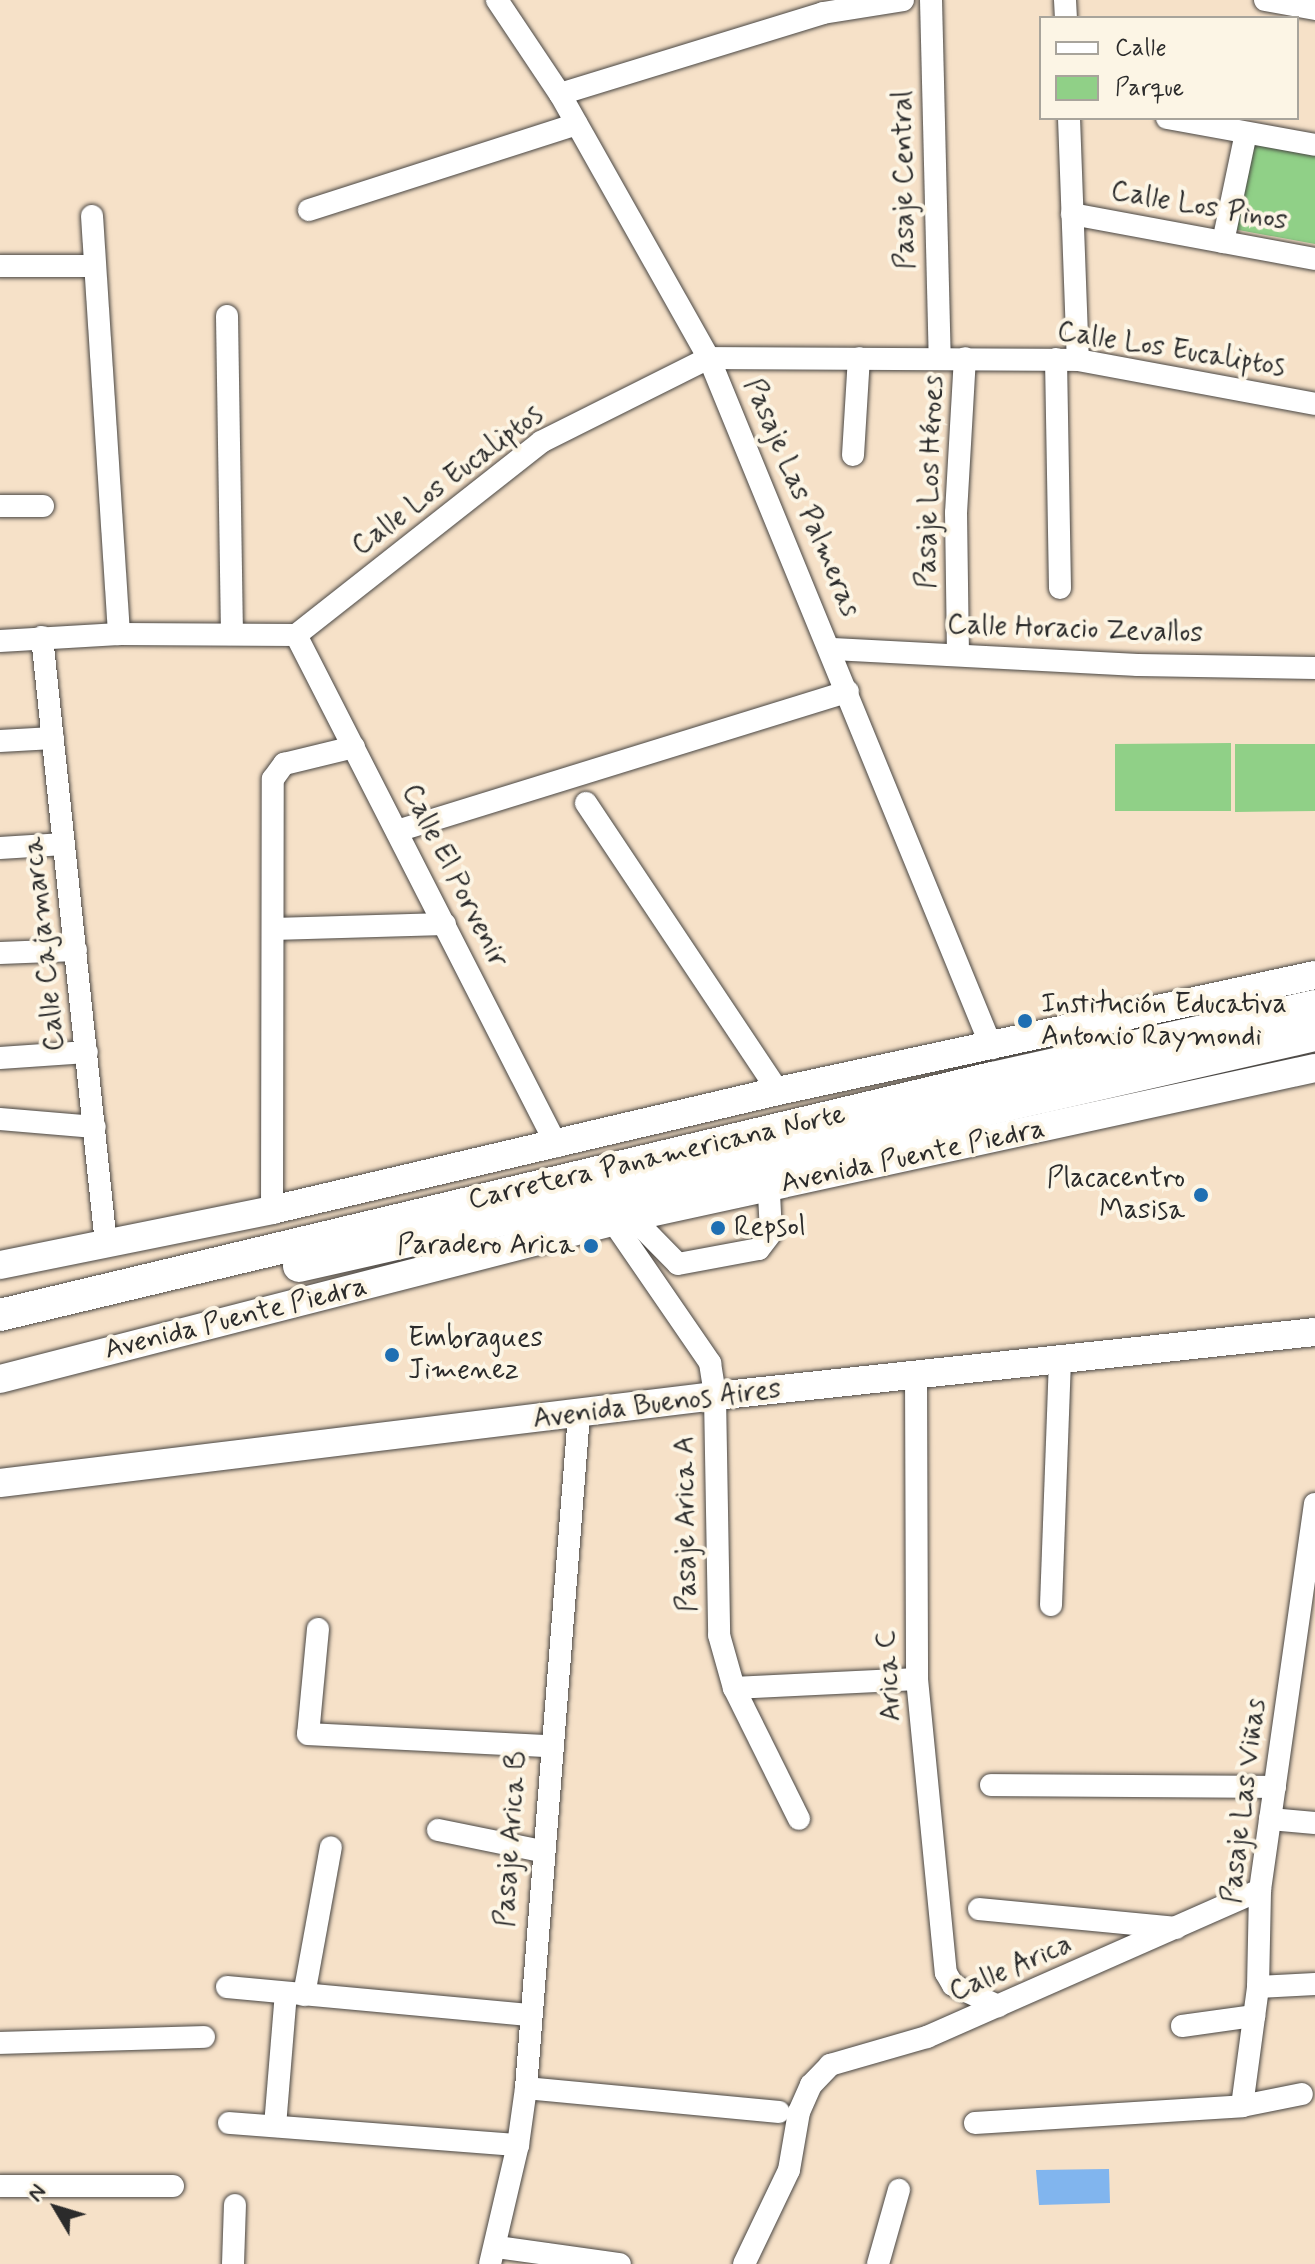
<!DOCTYPE html>
<html>
<head>
<meta charset="utf-8">
<style>
  body { margin:0 }
  #map { position:relative; width:1315px; height:2264px; overflow:hidden; background:#f6e1c8; font-family:Mynerve,sans-serif }
  div>[style] { position:absolute }
  .green>* { inset:0; background:#90d087 }
  .water>* { inset:0; background:#81b5ee }
  .roads { filter:drop-shadow(0 0 2px #494643) drop-shadow(0 0 2px #494643) }
  .minor>* { height:22px; margin:-11px; padding:0 11px; transform-origin:11px; border-radius:11px; background:#fff }
  .major>* { height:28px; margin:-14px; padding:0 14px; transform-origin:14px; border-radius:14px; background:#fff }
  .highway>* { height:32px; margin:-16px; padding:0 16px; transform-origin:16px; border-radius:16px; background:#fff }
  .dots>* { width:22px; height:22px; translate:-50% -50%; box-sizing:border-box; border:4px solid #fcf5e5; border-radius:50% }
  span { translate:-50% -50%; white-space:nowrap; text-align:center; line-height:1.15; -webkit-text-stroke:8px #fcf5e5; paint-order:stroke }
  .street-label { font-size:28px; color:#2b2b2b }
  .poi-label { font-size:28px; color:#2b2b2b }
  .left { translate:0 -50%; text-align:left }
  .right { translate:-100% -50%; text-align:right }
  .legend { position:absolute; left:1039px; top:16px; width:260px; height:104px; box-sizing:border-box; background:#fcf5e5; border:2px solid #a8a49b; margin:0; padding:10px 14px; list-style:none; font-size:24px; color:#2b2b2b }
  .legend li { display:flex; align-items:center; gap:16px; height:40px }
  .legend b { width:40px; border:2px solid #a8a49b }
  .north { position:absolute; left:16px; top:2168px; width:80px; height:80px; -webkit-text-stroke:6px #fcf5e5; paint-order:stroke; rotate:308deg; font-size:22px; font-weight:700; line-height:32px; text-align:center; color:#2b2b2b }
  .north::after { content:''; display:block; margin:auto; width:28px; height:36px; background:#2b2b2b; clip-path:polygon(50% 0,100% 100%,50% 72%,0 100%) }
</style>
</head>
<body>
<div id="map">
  <div class="green">
    <div style="clip-path:polygon(1250px 141px,1315px 153px,1315px 244px,1233px 229px)"></div>
    <div style="clip-path:polygon(1231px 743px,1231px 811px,1115px 811px,1115px 744px)"></div>
    <div style="clip-path:polygon(1235px 744px,1315px 744px,1315px 811px,1235px 812px)"></div>
  </div>
  <div class="water">
    <div style="clip-path:polygon(1109px 2169px,1110px 2203px,1039px 2205px,1036px 2170px)"></div>
  </div>
  <div class="roads">
    <div class="minor">
      <div style="left:497px;top:0;width:113px;rotate:56.2deg"></div>
      <div style="left:560px;top:94px;width:303px;rotate:60.6deg"></div>
      <div style="left:709px;top:358px;width:746px;rotate:67.7deg"></div>
      <div style="left:931px;top:0;width:358px;rotate:88.6deg"></div>
      <div style="left:1065px;top:0;width:18px;rotate:87deg"></div>
      <div style="left:1265px;top:0;width:51px;rotate:10.2deg"></div>
      <div style="left:560px;top:94px;width:275px;rotate:-17.1deg"></div>
      <div style="left:823px;top:13px;width:81px;rotate:-9.2deg"></div>
      <div style="left:1069px;top:118px;width:242px;rotate:87.9deg"></div>
      <div style="left:1167px;top:118px;width:150px;rotate:10.3deg"></div>
      <div style="left:309px;top:210px;width:281px;rotate:-17.8deg"></div>
      <div style="left:1072px;top:214px;width:247px;rotate:10.5deg"></div>
      <div style="left:92px;top:216px;width:419px;rotate:86.3deg"></div>
      <div style="left:1223px;top:242px;width:111px;rotate:-78.1deg"></div>
      <div style="left:0;top:266px;width:95px"></div>
      <div style="left:227px;top:316px;width:318px;rotate:89.1deg"></div>
      <div style="left:1056px;top:359px;width:229px;rotate:89deg"></div>
      <div style="left:853px;top:455px;width:97px;rotate:-86.5deg"></div>
      <div style="left:0;top:506px;width:43px"></div>
      <div style="left:296px;top:635px;width:574px;rotate:62.94deg"></div>
      <div style="left:42px;top:637px;width:610px;rotate:83.98deg"></div>
      <div style="left:0;top:641px;width:119px;rotate:-3.4deg"></div>
      <div style="left:119px;top:634px;width:177px;rotate:0.3deg"></div>
      <div style="left:296px;top:635px;width:312px;rotate:-38.2deg"></div>
      <div style="left:541px;top:442px;width:188px;rotate:-26.6deg"></div>
      <div style="left:709px;top:358px;width:369px;rotate:0.3deg"></div>
      <div style="left:1078px;top:360px;width:241px;rotate:10.5deg"></div>
      <div style="left:833px;top:649px;width:305px;rotate:3deg"></div>
      <div style="left:1138px;top:665px;width:177px;rotate:1deg"></div>
      <div style="left:958px;top:655px;width:142px;rotate:-90.8deg"></div>
      <div style="left:956px;top:513px;width:155px;rotate:-86.7deg"></div>
      <div style="left:0;top:741px;width:53px;rotate:-3.2deg"></div>
      <div style="left:586px;top:803px;width:346px;rotate:56.3deg"></div>
      <div style="left:397px;top:831px;width:472px;rotate:-17.2deg"></div>
      <div style="left:0;top:848px;width:64px;rotate:-3.6deg"></div>
      <div style="left:273px;top:929px;width:172px;rotate:-1.7deg"></div>
      <div style="left:0;top:953px;width:76px;rotate:-2.3deg"></div>
      <div style="left:0;top:1058px;width:87px;rotate:-3.9deg"></div>
      <div style="left:0;top:1119px;width:95px;rotate:4.8deg"></div>
      <div style="left:623px;top:1208px;width:78px;rotate:45.5deg"></div>
      <div style="left:678px;top:1264px;width:82px;rotate:-10.5deg"></div>
      <div style="left:759px;top:1249px;width:20px;rotate:-53deg"></div>
      <div style="left:771px;top:1233px;width:59px;rotate:-92.9deg"></div>
      <div style="left:272px;top:1210px;width:431px;rotate:-89.9deg"></div>
      <div style="left:273px;top:779px;width:19px;rotate:-54deg"></div>
      <div style="left:284px;top:764px;width:72px;rotate:-13.7deg"></div>
      <div style="left:605px;top:1210px;width:186px;rotate:55.5deg"></div>
      <div style="left:710px;top:1363px;width:33px;rotate:81deg"></div>
      <div style="left:715px;top:1396px;width:239px;rotate:89deg"></div>
      <div style="left:719px;top:1635px;width:55px;rotate:74.2deg"></div>
      <div style="left:734px;top:1688px;width:146px;rotate:63.6deg"></div>
      <div style="left:916px;top:1374px;width:305px;rotate:89.8deg"></div>
      <div style="left:917px;top:1679px;width:295px;rotate:84.4deg"></div>
      <div style="left:946px;top:1973px;width:14px;rotate:60deg"></div>
      <div style="left:953px;top:1985px;width:50px;rotate:25deg"></div>
      <div style="left:1051px;top:1605px;width:244px;rotate:-87.9deg"></div>
      <div style="left:318px;top:1629px;width:105px;rotate:95.4deg"></div>
      <div style="left:308px;top:1734px;width:241px;rotate:2.9deg"></div>
      <div style="left:734px;top:1688px;width:183px;rotate:-2.8deg"></div>
      <div style="left:991px;top:1785px;width:284px;rotate:0.4deg"></div>
      <div style="left:1270px;top:1819px;width:45px;rotate:5.1deg"></div>
      <div style="left:438px;top:1830px;width:105px;rotate:11.5deg"></div>
      <div style="left:979px;top:1909px;width:198px;rotate:5.5deg"></div>
      <div style="left:227px;top:1987px;width:303px;rotate:5.3deg"></div>
      <div style="left:1258px;top:1987px;width:57px;rotate:-3deg"></div>
      <div style="left:304px;top:1995px;width:150px;rotate:-79.7deg"></div>
      <div style="left:1182px;top:2026px;width:73px;rotate:-7.9deg"></div>
      <div style="left:0;top:2043px;width:204px;rotate:-1.7deg"></div>
      <div style="left:526px;top:2088px;width:254px;rotate:5.4deg"></div>
      <div style="left:1242px;top:2106px;width:120px;rotate:-82.3deg"></div>
      <div style="left:1258px;top:1987px;width:97px;rotate:-88.8deg"></div>
      <div style="left:1260px;top:1890px;width:390px;rotate:-81.9deg"></div>
      <div style="left:229px;top:2123px;width:290px;rotate:4.4deg"></div>
      <div style="left:975px;top:2123px;width:268px;rotate:-3.6deg"></div>
      <div style="left:1242px;top:2106px;width:61px;rotate:-11.3deg"></div>
      <div style="left:275px;top:2126px;width:133px;rotate:-85.3deg"></div>
      <div style="left:0;top:2186px;width:173px"></div>
      <div style="left:497px;top:2247px;width:124px;rotate:7.9deg"></div>
      <div style="left:233px;top:2264px;width:59px;rotate:-88.1deg"></div>
      <div style="left:490px;top:2264px;width:122px;rotate:-76.8deg"></div>
      <div style="left:518px;top:2145px;width:58px;rotate:-82deg"></div>
      <div style="left:526px;top:2088px;width:675px;rotate:-85.5deg"></div>
      <div style="left:744px;top:2264px;width:104px;rotate:-64.4deg"></div>
      <div style="left:789px;top:2170px;width:59px;rotate:-80.2deg"></div>
      <div style="left:799px;top:2112px;width:30px;rotate:-66deg"></div>
      <div style="left:811px;top:2085px;width:28px;rotate:-46deg"></div>
      <div style="left:830px;top:2065px;width:101px;rotate:-16.1deg"></div>
      <div style="left:927px;top:2037px;width:364px;rotate:-23.8deg"></div>
      <div style="left:878px;top:2264px;width:77px;rotate:-74.2deg"></div>
    </div>
    <div class="major">
      <div style="left:0;top:1265px;width:278px;rotate:-11.4deg"></div>
      <div style="left:272px;top:1210px;width:520px;rotate:-13.23deg"></div>
      <div style="left:778px;top:1091px;width:549px;rotate:-12.19deg"></div>
      <div style="left:0;top:1379px;width:651px;rotate:-14.4deg"></div>
      <div style="left:631px;top:1217px;width:700px;rotate:-12.29deg"></div>
      <div style="left:0;top:1483px;width:720px;rotate:-6.94deg"></div>
      <div style="left:715px;top:1396px;width:603px;rotate:-6.09deg"></div>
    </div>
    <div class="highway">
      <div style="left:299px;top:1266px;width:1042px;rotate:-12.81deg"></div>
      <div style="left:0;top:1315px;width:1020px;rotate:-13.44deg"></div>
      <div style="left:992px;top:1078px;width:331px;rotate:-12.6deg"></div>
    </div>
  </div>
  <div class="dots">
    <div style="left:1025px;top:1021px;background:#1f6fb2"></div>
    <div style="left:1201px;top:1195px;background:#1f6fb2"></div>
    <div style="left:718px;top:1228px;background:#1f6fb2"></div>
    <div style="left:591px;top:1246px;background:#1f6fb2"></div>
    <div style="left:392px;top:1355px;background:#1f6fb2"></div>
  </div>
  <div class="street-label">
    <span style="left:905px;top:180px;rotate:-91deg">Pasaje Central</span>
    <span style="left:1199px;top:207px;rotate:10deg">Calle Los Pinos</span>
    <span style="left:1171px;top:350px;rotate:9deg">Calle Los Eucaliptos</span>
    <span style="left:448px;top:481px;rotate:-37deg">Calle Los Eucaliptos</span>
    <span style="left:931px;top:482px;rotate:-88deg">Pasaje Los Héroes</span>
    <span style="left:801px;top:498px;rotate:67deg">Pasaje Las Palmeras</span>
    <span style="left:1075px;top:630px;rotate:2deg">Calle Horacio Zevallos</span>
    <span style="left:454px;top:876px;rotate:63deg">Calle El Porvenir</span>
    <span style="left:45px;top:944px;rotate:-96deg">Calle Cajamarca</span>
    <span style="left:913px;top:1157px;rotate:-12deg">Avenida Puente Piedra</span>
    <span style="left:657px;top:1158px;rotate:-13deg">Carretera Panamericana Norte</span>
    <span style="left:236px;top:1319px;rotate:-14deg">Avenida Puente Piedra</span>
    <span style="left:657px;top:1405px;rotate:-7deg">Avenida Buenos Aires</span>
    <span style="left:687px;top:1524px;rotate:-91deg">Pasaje Arica A</span>
    <span style="left:890px;top:1676px;rotate:-93deg">Arica C</span>
    <span style="left:1245px;top:1801px;rotate:-83deg">Pasaje Las Viñas</span>
    <span style="left:512px;top:1839px;rotate:-86deg">Pasaje Arica B</span>
    <span style="left:1011px;top:1969px;rotate:-23deg">Calle Arica</span>
  </div>
  <div class="poi-label">
    <span class="left" style="left:1041px;top:1021px">Institución Educativa<br>Antonio Raymondi</span>
    <span class="right" style="left:1185px;top:1195px">Placacentro<br>Masisa</span>
    <span class="left" style="left:734px;top:1228px">Repsol</span>
    <span class="right" style="left:575px;top:1246px">Paradero Arica</span>
    <span class="left" style="left:408px;top:1355px">Embragues<br>Jimenez</span>
  </div>
  <ul class="legend">
  <li><b style="height:10px;background:#fff"></b>Calle</li>
  <li><b style="height:22px;background:#90d087"></b>Parque</li>
  </ul>
  <div class="north">N</div>
</div>
</body>
</html>
